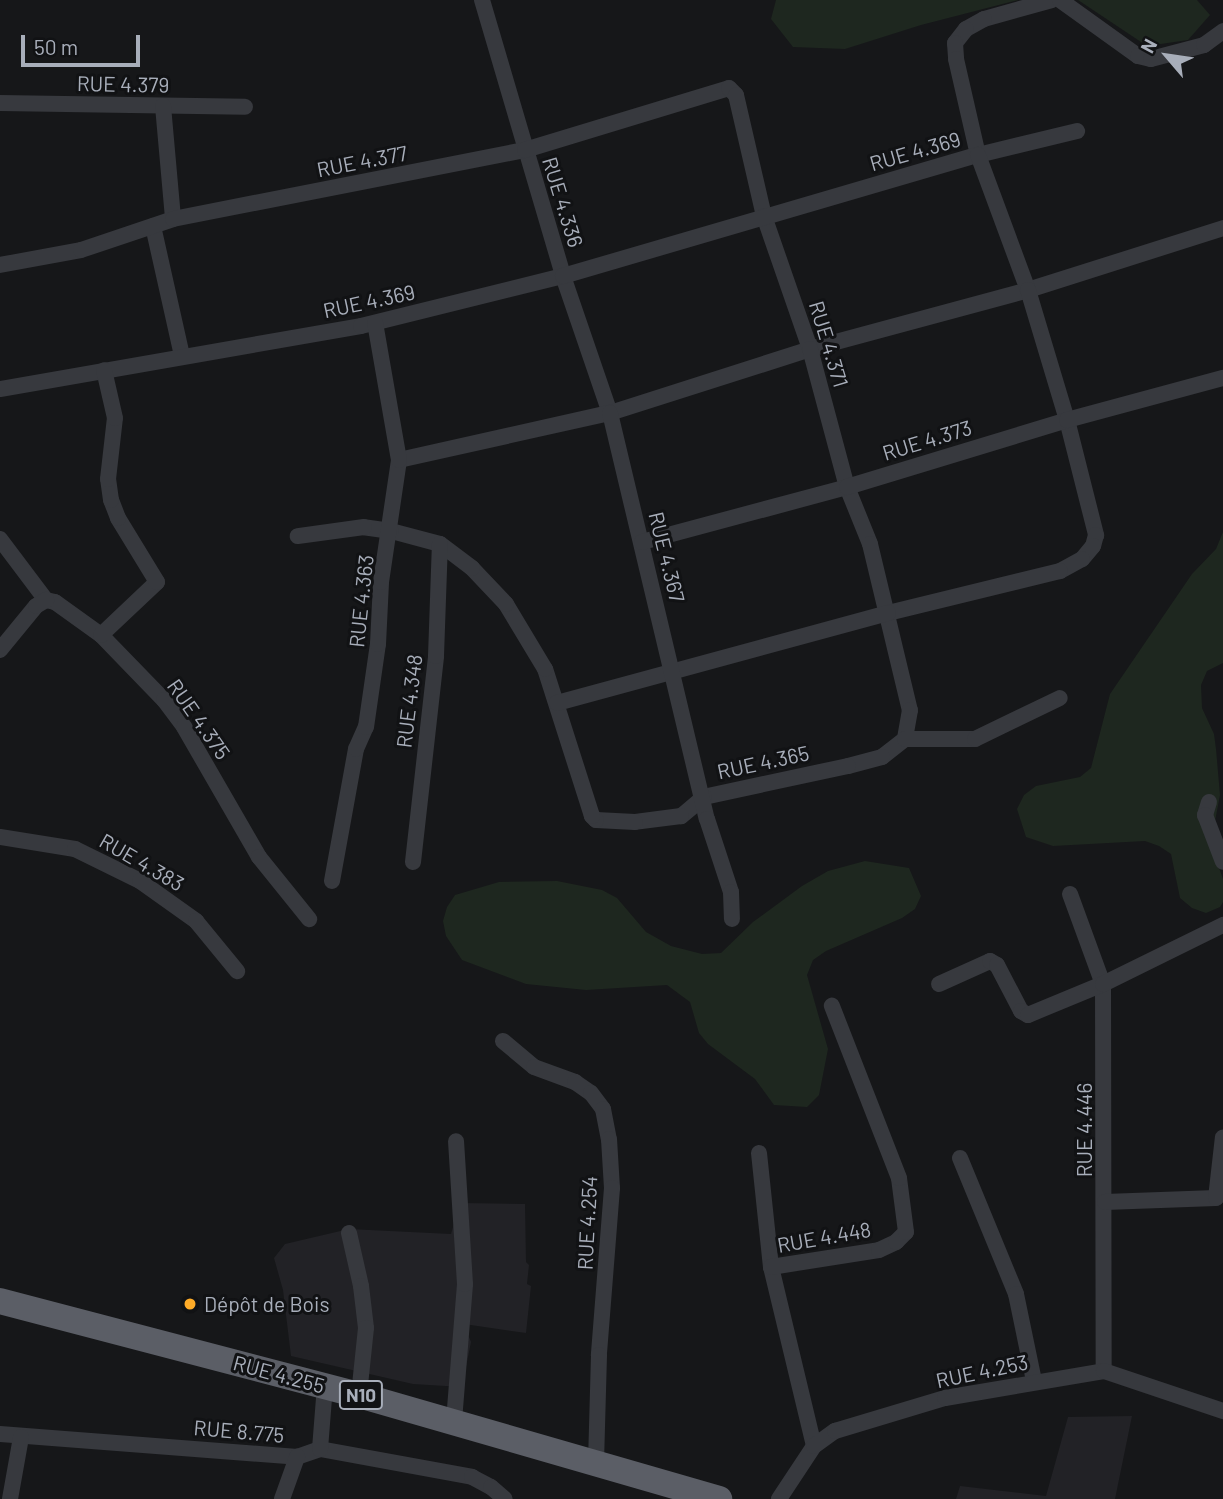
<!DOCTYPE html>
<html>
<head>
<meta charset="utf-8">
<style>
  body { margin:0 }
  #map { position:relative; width:1223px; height:1499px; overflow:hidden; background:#161719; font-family:Barlow,sans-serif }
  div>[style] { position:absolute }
  .built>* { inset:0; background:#222226 }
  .green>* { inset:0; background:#1e271f }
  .minor>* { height:16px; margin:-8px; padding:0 8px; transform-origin:8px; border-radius:8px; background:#37393e }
  .trunk>* { height:26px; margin:-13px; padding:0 13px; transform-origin:13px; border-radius:13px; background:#5b5e66 }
  .dots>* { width:19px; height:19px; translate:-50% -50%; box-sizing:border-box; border:4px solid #111214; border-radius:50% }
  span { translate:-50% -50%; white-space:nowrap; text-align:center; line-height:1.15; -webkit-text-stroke:6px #111214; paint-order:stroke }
  .shield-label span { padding:2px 5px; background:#111214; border:2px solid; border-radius:5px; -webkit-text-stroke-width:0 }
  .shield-label { font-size:19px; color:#a8aeba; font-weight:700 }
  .street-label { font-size:21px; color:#a8aeba }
  .poi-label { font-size:21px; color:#a8aeba }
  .left { translate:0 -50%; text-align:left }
  .north { position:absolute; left:1132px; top:21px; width:70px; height:70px; -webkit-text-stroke:5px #111214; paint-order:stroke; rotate:299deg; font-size:19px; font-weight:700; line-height:28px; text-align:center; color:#a8aeba }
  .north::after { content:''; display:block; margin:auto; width:24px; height:32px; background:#a8aeba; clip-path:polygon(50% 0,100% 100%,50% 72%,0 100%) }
  .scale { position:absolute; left:21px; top:35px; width:119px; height:32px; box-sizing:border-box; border:4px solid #a8aeba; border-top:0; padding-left:9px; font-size:21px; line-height:24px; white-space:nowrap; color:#a8aeba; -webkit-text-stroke:5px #111214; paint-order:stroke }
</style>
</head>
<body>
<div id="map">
  <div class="built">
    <div style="clip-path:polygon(460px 1203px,525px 1204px,526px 1262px,529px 1265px,527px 1284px,531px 1286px,526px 1333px,464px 1324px,464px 1336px,469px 1337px,471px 1342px,462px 1387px,413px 1384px,291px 1356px,283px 1290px,274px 1258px,285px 1244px,349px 1229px,451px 1234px)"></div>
    <div style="clip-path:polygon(1132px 1416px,1115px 1499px,956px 1499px,960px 1486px,1046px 1496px,1068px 1417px)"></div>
  </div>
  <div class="green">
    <div style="clip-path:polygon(776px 0,1018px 0,921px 25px,845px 49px,793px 47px,771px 19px)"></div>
    <div style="clip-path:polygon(1078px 0,1197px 0,1210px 15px,1188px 40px,1147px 46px)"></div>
    <div style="clip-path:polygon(1223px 532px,1223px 663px,1207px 671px,1201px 685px,1202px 708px,1214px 734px,1216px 749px,1220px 795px,1212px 837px,1213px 851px,1223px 879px,1223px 902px,1220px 907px,1206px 913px,1192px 908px,1180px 898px,1171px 854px,1159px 846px,1145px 841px,1053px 846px,1026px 837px,1017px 809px,1024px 795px,1036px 786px,1080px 777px,1091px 768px,1110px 694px,1192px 574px,1216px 549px)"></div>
    <div style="clip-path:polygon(865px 861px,909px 868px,921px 896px,915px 909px,902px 918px,826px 951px,813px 960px,807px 975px,828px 1049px,819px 1095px,807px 1107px,774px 1105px,755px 1079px,708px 1044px,699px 1033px,690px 1002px,667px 985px,586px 990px,526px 984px,462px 960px,446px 936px,443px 921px,447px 907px,455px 895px,499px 882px,557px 881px,602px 890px,617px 898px,646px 932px,671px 946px,702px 954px,721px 953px,753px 922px,802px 886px,828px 871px)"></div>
  </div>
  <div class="minor">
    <div style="left:482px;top:0;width:288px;rotate:73.6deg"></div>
    <div style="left:563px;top:276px;width:145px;rotate:71.1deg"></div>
    <div style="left:610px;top:413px;width:210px;rotate:-17.7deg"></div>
    <div style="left:810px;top:349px;width:226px;rotate:-15.1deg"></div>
    <div style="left:1028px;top:290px;width:205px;rotate:-17.6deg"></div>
    <div style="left:1052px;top:0;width:71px;rotate:164.4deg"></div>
    <div style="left:984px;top:19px;width:21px;rotate:151deg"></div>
    <div style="left:966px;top:29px;width:18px;rotate:128deg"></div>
    <div style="left:955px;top:43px;width:16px;rotate:86deg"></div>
    <div style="left:956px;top:59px;width:98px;rotate:77.1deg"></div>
    <div style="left:978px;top:155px;width:102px;rotate:-13.6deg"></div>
    <div style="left:1060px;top:0;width:96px;rotate:35.7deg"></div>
    <div style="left:1138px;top:56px;width:13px;rotate:13deg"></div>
    <div style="left:1151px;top:59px;width:55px;rotate:-14.8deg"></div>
    <div style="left:1204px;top:45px;width:24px;rotate:-36deg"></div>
    <div style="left:0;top:103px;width:245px;rotate:0.9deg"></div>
    <div style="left:163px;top:106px;width:113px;rotate:84.9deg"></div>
    <div style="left:153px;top:226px;width:133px;rotate:77.4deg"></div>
    <div style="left:0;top:265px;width:82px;rotate:-10.5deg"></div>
    <div style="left:81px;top:250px;width:97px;rotate:-18.6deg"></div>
    <div style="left:173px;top:219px;width:359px;rotate:-11.1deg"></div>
    <div style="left:525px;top:150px;width:213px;rotate:-16.9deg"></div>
    <div style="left:729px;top:88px;width:10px;rotate:45deg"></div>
    <div style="left:736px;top:95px;width:124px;rotate:77deg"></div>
    <div style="left:764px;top:216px;width:141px;rotate:70.9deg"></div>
    <div style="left:810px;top:349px;width:143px;rotate:75deg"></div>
    <div style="left:847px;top:487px;width:61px;rotate:68deg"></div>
    <div style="left:870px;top:544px;width:171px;rotate:76.5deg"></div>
    <div style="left:910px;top:710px;width:29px;rotate:100deg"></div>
    <div style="left:905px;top:739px;width:29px;rotate:142deg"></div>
    <div style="left:882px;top:757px;width:35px;rotate:165deg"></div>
    <div style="left:848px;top:766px;width:147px;rotate:167.9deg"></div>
    <div style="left:704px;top:797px;width:30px;rotate:140deg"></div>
    <div style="left:681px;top:816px;width:46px;rotate:172.6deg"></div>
    <div style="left:635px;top:822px;width:39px;rotate:-177deg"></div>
    <div style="left:596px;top:820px;width:6px;rotate:-135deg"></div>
    <div style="left:592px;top:816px;width:154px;rotate:-107.7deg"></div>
    <div style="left:545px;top:669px;width:76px;rotate:-121deg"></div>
    <div style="left:506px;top:604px;width:50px;rotate:-133.4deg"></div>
    <div style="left:472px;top:568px;width:40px;rotate:-143deg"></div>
    <div style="left:440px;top:544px;width:51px;rotate:-165.1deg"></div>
    <div style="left:391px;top:531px;width:27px;rotate:-172deg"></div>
    <div style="left:364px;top:527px;width:67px;rotate:172.2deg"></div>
    <div style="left:0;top:389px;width:366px;rotate:-9.9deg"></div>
    <div style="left:361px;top:326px;width:208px;rotate:-13.9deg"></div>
    <div style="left:563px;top:276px;width:432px;rotate:-16.3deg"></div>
    <div style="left:978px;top:155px;width:144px;rotate:69.7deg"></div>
    <div style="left:1028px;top:290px;width:136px;rotate:73.3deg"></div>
    <div style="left:1067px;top:420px;width:119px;rotate:75.8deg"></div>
    <div style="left:1096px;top:535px;width:11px;rotate:105deg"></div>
    <div style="left:1093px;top:546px;width:17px;rotate:130deg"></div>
    <div style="left:1082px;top:559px;width:25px;rotate:151deg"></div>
    <div style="left:1060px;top:571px;width:177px;rotate:166.3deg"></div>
    <div style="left:888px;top:613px;width:343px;rotate:164.8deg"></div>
    <div style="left:399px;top:460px;width:216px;rotate:-12.6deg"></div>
    <div style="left:610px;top:413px;width:417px;rotate:76.6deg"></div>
    <div style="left:707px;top:819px;width:77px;rotate:71.8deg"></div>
    <div style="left:731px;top:892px;width:27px;rotate:88deg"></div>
    <div style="left:0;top:539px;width:76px;rotate:53deg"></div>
    <div style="left:46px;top:600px;width:9px;rotate:13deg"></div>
    <div style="left:55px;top:602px;width:57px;rotate:35.7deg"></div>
    <div style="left:101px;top:635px;width:91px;rotate:45.9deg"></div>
    <div style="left:164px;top:700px;width:34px;rotate:53deg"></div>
    <div style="left:184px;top:727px;width:150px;rotate:60deg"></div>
    <div style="left:259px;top:857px;width:80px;rotate:51.1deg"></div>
    <div style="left:642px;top:542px;width:212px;rotate:-15deg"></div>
    <div style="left:847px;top:487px;width:230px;rotate:-16.9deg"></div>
    <div style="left:1067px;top:420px;width:162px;rotate:-15.1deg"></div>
    <div style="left:101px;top:635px;width:77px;rotate:-43.4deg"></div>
    <div style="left:157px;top:582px;width:75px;rotate:-121.4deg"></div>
    <div style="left:118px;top:518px;width:19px;rotate:-111deg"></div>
    <div style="left:111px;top:500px;width:21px;rotate:-98deg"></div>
    <div style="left:108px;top:479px;width:61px;rotate:-83.5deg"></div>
    <div style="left:115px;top:418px;width:49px;rotate:-102.9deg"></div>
    <div style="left:0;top:650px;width:57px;rotate:-50.7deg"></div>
    <div style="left:36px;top:606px;width:12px;rotate:-31deg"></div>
    <div style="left:905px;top:739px;width:70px"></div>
    <div style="left:975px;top:739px;width:94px;rotate:-25.8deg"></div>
    <div style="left:1209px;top:802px;width:14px;rotate:107deg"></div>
    <div style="left:1205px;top:815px;width:50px;rotate:69deg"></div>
    <div style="left:0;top:837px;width:76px;rotate:9.1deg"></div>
    <div style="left:75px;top:849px;width:72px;rotate:26.2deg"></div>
    <div style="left:140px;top:881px;width:69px;rotate:35.5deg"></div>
    <div style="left:196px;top:921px;width:65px;rotate:50.6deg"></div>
    <div style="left:413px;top:862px;width:207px;rotate:-83.6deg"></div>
    <div style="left:436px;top:656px;width:112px;rotate:-88deg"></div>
    <div style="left:332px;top:881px;width:134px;rotate:-79.7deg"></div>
    <div style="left:356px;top:749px;width:24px;rotate:-66deg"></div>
    <div style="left:366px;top:727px;width:84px;rotate:-81.8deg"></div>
    <div style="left:378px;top:644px;width:62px;rotate:-87.2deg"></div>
    <div style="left:381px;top:582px;width:123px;rotate:-81.6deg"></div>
    <div style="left:399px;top:460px;width:139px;rotate:-99.9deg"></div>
    <div style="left:1070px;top:894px;width:96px;rotate:69.9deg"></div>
    <div style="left:1103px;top:984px;width:387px;rotate:89.9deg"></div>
    <div style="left:939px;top:984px;width:56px;rotate:-24.3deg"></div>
    <div style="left:990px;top:961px;width:8px;rotate:30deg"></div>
    <div style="left:997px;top:965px;width:52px;rotate:62.4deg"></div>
    <div style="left:1021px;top:1011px;width:8px;rotate:30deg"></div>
    <div style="left:1028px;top:1015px;width:81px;rotate:-22.5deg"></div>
    <div style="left:1103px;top:984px;width:134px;rotate:-26.2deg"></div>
    <div style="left:503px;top:1041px;width:40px;rotate:40deg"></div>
    <div style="left:534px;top:1067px;width:44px;rotate:20.1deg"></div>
    <div style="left:575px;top:1082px;width:19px;rotate:35deg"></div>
    <div style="left:591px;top:1093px;width:20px;rotate:53deg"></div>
    <div style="left:603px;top:1109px;width:31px;rotate:79deg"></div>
    <div style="left:609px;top:1139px;width:49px;rotate:86.5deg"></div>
    <div style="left:612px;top:1188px;width:168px;rotate:94.5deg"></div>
    <div style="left:599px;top:1355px;width:108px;rotate:91.6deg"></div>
    <div style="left:759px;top:1153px;width:115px;rotate:84deg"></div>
    <div style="left:960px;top:1158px;width:147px;rotate:67.6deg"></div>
    <div style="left:1016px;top:1294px;width:89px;rotate:78.3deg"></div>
    <div style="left:1105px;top:1202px;width:111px;rotate:-2.1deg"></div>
    <div style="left:1216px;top:1198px;width:61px;rotate:-83.5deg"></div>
    <div style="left:349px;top:1233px;width:54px;rotate:77.2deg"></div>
    <div style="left:361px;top:1286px;width:42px;rotate:83.2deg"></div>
    <div style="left:366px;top:1328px;width:67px;rotate:96deg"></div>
    <div style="left:454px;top:1421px;width:137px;rotate:-85.4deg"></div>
    <div style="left:465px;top:1284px;width:143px;rotate:-93.6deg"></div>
    <div style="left:0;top:1434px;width:298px;rotate:4.4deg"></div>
    <div style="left:297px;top:1457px;width:24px;rotate:-19deg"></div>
    <div style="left:320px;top:1449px;width:155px;rotate:10.4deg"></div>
    <div style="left:472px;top:1477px;width:21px;rotate:28deg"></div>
    <div style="left:491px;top:1487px;width:18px;rotate:41deg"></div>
    <div style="left:814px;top:1446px;width:184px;rotate:-103.5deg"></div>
    <div style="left:771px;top:1267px;width:109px;rotate:-8.9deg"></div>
    <div style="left:879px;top:1250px;width:19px;rotate:-25deg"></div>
    <div style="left:896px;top:1242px;width:14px;rotate:-45deg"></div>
    <div style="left:906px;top:1232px;width:54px;rotate:-97.4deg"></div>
    <div style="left:899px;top:1178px;width:185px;rotate:-111.3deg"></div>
    <div style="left:320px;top:1449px;width:63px;rotate:-85.5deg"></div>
    <div style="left:10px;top:1499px;width:63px;rotate:-79.9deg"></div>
    <div style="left:282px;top:1499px;width:45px;rotate:-70.3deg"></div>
    <div style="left:779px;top:1499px;width:64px;rotate:-56.6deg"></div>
    <div style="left:814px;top:1446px;width:26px;rotate:-36deg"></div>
    <div style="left:835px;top:1431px;width:115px;rotate:-16.7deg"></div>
    <div style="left:945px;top:1398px;width:161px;rotate:-9.6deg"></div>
    <div style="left:1104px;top:1371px;width:126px;rotate:18.6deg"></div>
  </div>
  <div class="trunk">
    <div style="left:0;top:1301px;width:371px;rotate:14.7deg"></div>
    <div style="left:359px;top:1395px;width:375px;rotate:16.1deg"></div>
  </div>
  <div class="dots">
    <div style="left:190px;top:1304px;background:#ffac28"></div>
  </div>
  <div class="shield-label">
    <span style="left:361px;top:1395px">N10</span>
  </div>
  <div class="street-label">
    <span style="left:123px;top:84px;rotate:1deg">RUE 4.379</span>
    <span style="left:915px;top:151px;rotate:-16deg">RUE 4.369</span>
    <span style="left:362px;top:161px;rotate:-11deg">RUE 4.377</span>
    <span style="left:563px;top:202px;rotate:73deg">RUE 4.336</span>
    <span style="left:369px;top:301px;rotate:-12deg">RUE 4.369</span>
    <span style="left:829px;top:344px;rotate:73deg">RUE 4.371</span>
    <span style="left:927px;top:440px;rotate:-17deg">RUE 4.373</span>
    <span style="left:667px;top:557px;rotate:76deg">RUE 4.367</span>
    <span style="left:361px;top:601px;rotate:-84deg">RUE 4.363</span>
    <span style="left:409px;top:701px;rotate:-83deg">RUE 4.348</span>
    <span style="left:199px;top:719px;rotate:55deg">RUE 4.375</span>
    <span style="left:763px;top:762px;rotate:-12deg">RUE 4.365</span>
    <span style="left:142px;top:862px;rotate:30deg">RUE 4.383</span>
    <span style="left:1084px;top:1130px;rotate:-90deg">RUE 4.446</span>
    <span style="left:587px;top:1223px;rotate:-87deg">RUE 4.254</span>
    <span style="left:824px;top:1237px;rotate:-10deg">RUE 4.448</span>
    <span style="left:982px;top:1371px;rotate:-12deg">RUE 4.253</span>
    <span style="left:279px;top:1374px;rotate:15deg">RUE 4.255</span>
    <span style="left:239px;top:1431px;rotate:5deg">RUE 8.775</span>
  </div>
  <div class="poi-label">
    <span class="left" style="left:204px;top:1304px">Dépôt de Bois</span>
  </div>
  <div class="north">N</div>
  <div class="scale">50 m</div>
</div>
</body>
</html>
